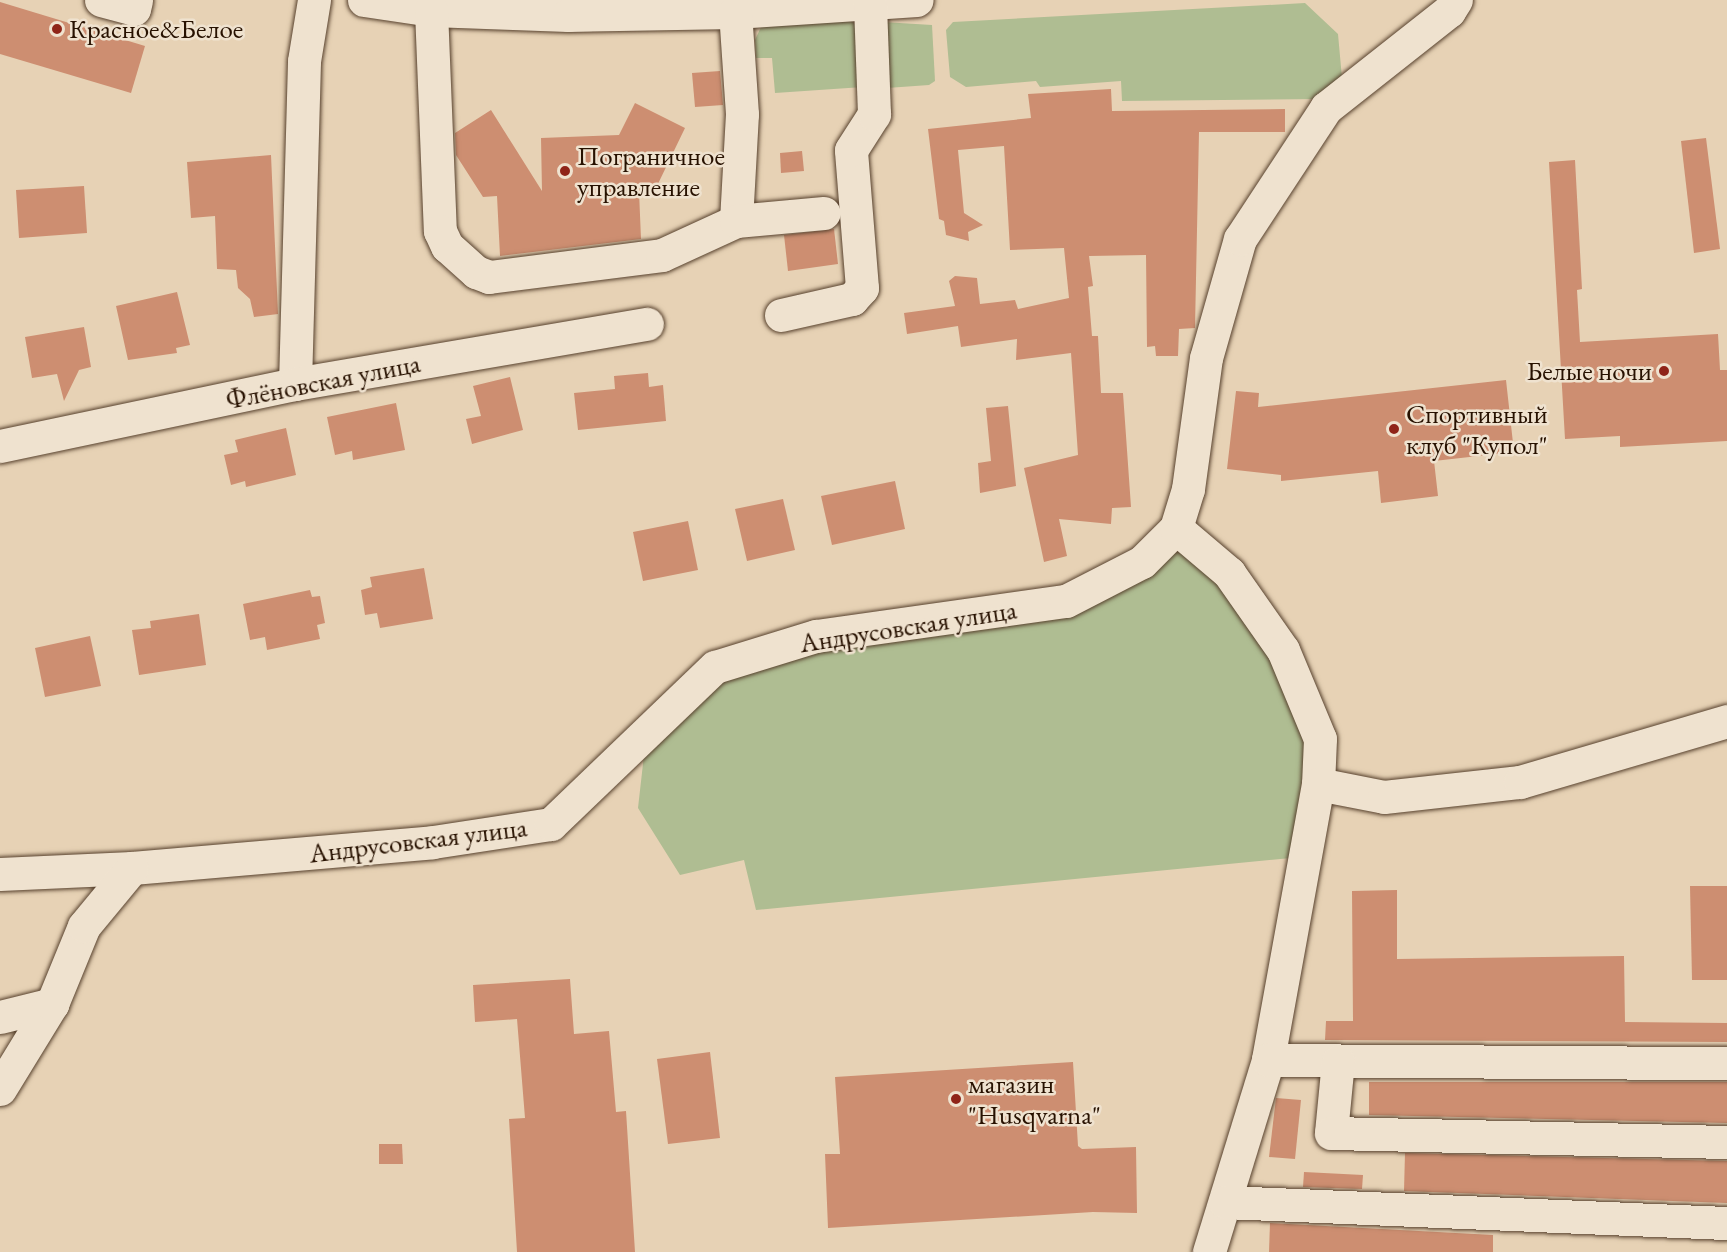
<!DOCTYPE html>
<html>
<head>
<meta charset="utf-8">
<style>
  body { margin:0 }
  #map { position:relative; width:1727px; height:1252px; overflow:hidden; background:#e7d2b5; font-family:"EB Garamond",serif }
  div>[style] { position:absolute }
  .green>* { inset:0; background:#afbd92 }
  .building>* { inset:0; background:#cd8e71 }
  .roads { filter:drop-shadow(0 0 2px #57412d) drop-shadow(0 0 2px #57412d) }
  .minor>* { height:33px; margin:-16.5px; padding:0 16.5px; transform-origin:16.5px; border-radius:16.5px; background:#efe2cf }
  .dots>* { width:16px; height:16px; translate:-50% -50%; box-sizing:border-box; border:3px solid #efe2cf; border-radius:50% }
  span { translate:-50% -50%; white-space:nowrap; text-align:center; line-height:1.15; -webkit-text-stroke:5px #efe2cf; paint-order:stroke }
  .poi-label { font-size:27px; color:#271100 }
  .left { translate:0 -50%; text-align:left }
  .right { translate:-100% -50%; text-align:right }
  .street-label { font-size:27px; color:#271100 }
</style>
</head>
<body>
<div id="map">
  <div class="green">
    <div style="clip-path:polygon(1305px 3px,1338px 34px,1342px 78px,1320px 99px,1122px 101px,1121px 81px,1040px 87px,1036px 81px,966px 87px,950px 77px,946px 30px,953px 22px)"></div>
    <div style="clip-path:polygon(852px 21px,862px 32px,863px 87px,775px 93px,772px 58px,756px 58px,755px 40px,761px 27px)"></div>
    <div style="clip-path:polygon(883px 22px,932px 25px,935px 81px,929px 85px,887px 88px)"></div>
    <div style="clip-path:polygon(1180px 544px,1223px 583px,1277px 662px,1307px 744px,1291px 858px,756px 910px,744px 860px,680px 875px,638px 808px,644px 755px,721px 680px,817px 649px,1068px 614px)"></div>
  </div>
  <div class="building">
    <div style="clip-path:polygon(0 2px,145px 46px,131px 93px,0 54px)"></div>
    <div style="clip-path:polygon(720px 71px,723px 105px,695px 107px,692px 73px)"></div>
    <div style="clip-path:polygon(1111px 89px,1112px 111px,1285px 109px,1285px 132px,1199px 132px,1195px 328px,1179px 329px,1178px 356px,1156px 356px,1155px 346px,1147px 347px,1146px 255px,1089px 256px,1093px 286px,1088px 287px,1092px 336px,1098px 336px,1101px 393px,1123px 393px,1131px 507px,1112px 508px,1111px 524px,1059px 519px,1067px 556px,1044px 562px,1024px 468px,1078px 455px,1071px 353px,1016px 360px,1017px 339px,961px 347px,958px 326px,907px 334px,904px 313px,955px 306px,949px 281px,955px 276px,977px 278px,980px 304px,1015px 300px,1018px 309px,1069px 298px,1064px 248px,1010px 250px,1004px 146px,958px 150px,964px 213px,983px 225px,968px 232px,969px 241px,946px 235px,944px 221px,939px 219px,928px 129px,1031px 118px,1028px 94px)"></div>
    <div style="clip-path:polygon(635px 103px,685px 128px,655px 190px,639px 191px,641px 239px,500px 256px,497px 196px,483px 197px,456px 155px,455px 133px,491px 110px,542px 191px,541px 138px,619px 135px)"></div>
    <div style="clip-path:polygon(1706px 138px,1720px 249px,1694px 253px,1681px 141px)"></div>
    <div style="clip-path:polygon(802px 151px,804px 171px,781px 173px,780px 153px)"></div>
    <div style="clip-path:polygon(271px 155px,278px 314px,254px 317px,250px 299px,238px 288px,236px 270px,217px 269px,215px 216px,191px 218px,187px 162px)"></div>
    <div style="clip-path:polygon(1575px 160px,1582px 289px,1577px 290px,1580px 342px,1718px 334px,1720px 370px,1727px 370px,1727px 441px,1620px 447px,1620px 436px,1565px 439px,1549px 162px)"></div>
    <div style="clip-path:polygon(84px 186px,87px 233px,19px 238px,16px 190px)"></div>
    <div style="clip-path:polygon(834px 229px,838px 264px,788px 271px,784px 235px)"></div>
    <div style="clip-path:polygon(177px 292px,190px 345px,176px 348px,177px 353px,128px 360px,116px 306px)"></div>
    <div style="clip-path:polygon(84px 327px,91px 367px,79px 370px,64px 401px,57px 374px,32px 378px,25px 337px)"></div>
    <div style="clip-path:polygon(648px 373px,649px 387px,663px 385px,666px 421px,578px 430px,574px 393px,615px 389px,614px 376px)"></div>
    <div style="clip-path:polygon(510px 377px,523px 430px,472px 444px,466px 419px,481px 416px,473px 386px)"></div>
    <div style="clip-path:polygon(1506px 380px,1514px 452px,1434px 461px,1438px 496px,1381px 503px,1378px 471px,1281px 481px,1281px 475px,1227px 469px,1236px 391px,1259px 393px,1258px 407px)"></div>
    <div style="clip-path:polygon(396px 403px,405px 450px,353px 460px,352px 451px,335px 455px,327px 417px)"></div>
    <div style="clip-path:polygon(1008px 406px,1016px 486px,980px 493px,978px 463px,991px 461px,986px 408px)"></div>
    <div style="clip-path:polygon(286px 428px,296px 475px,246px 487px,245px 481px,231px 485px,224px 455px,238px 452px,235px 440px)"></div>
    <div style="clip-path:polygon(895px 481px,905px 529px,832px 545px,821px 496px)"></div>
    <div style="clip-path:polygon(783px 499px,795px 550px,747px 561px,735px 509px)"></div>
    <div style="clip-path:polygon(688px 521px,698px 570px,643px 581px,633px 532px)"></div>
    <div style="clip-path:polygon(424px 568px,433px 619px,380px 628px,377px 613px,365px 615px,361px 590px,372px 587px,370px 577px)"></div>
    <div style="clip-path:polygon(310px 590px,312px 597px,320px 596px,325px 623px,317px 625px,320px 639px,267px 650px,265px 637px,250px 640px,243px 604px)"></div>
    <div style="clip-path:polygon(199px 614px,206px 665px,139px 675px,132px 630px,151px 628px,150px 621px)"></div>
    <div style="clip-path:polygon(90px 636px,101px 686px,45px 697px,35px 648px)"></div>
    <div style="clip-path:polygon(1690px 886px,1727px 886px,1727px 980px,1692px 980px)"></div>
    <div style="clip-path:polygon(1397px 890px,1397px 959px,1624px 956px,1625px 1022px,1727px 1023px,1727px 1042px,1325px 1040px,1326px 1021px,1353px 1021px,1352px 891px)"></div>
    <div style="clip-path:polygon(570px 979px,574px 1034px,609px 1031px,616px 1112px,626px 1111px,635px 1252px,517px 1252px,509px 1119px,525px 1118px,517px 1019px,475px 1022px,473px 985px)"></div>
    <div style="clip-path:polygon(710px 1052px,720px 1138px,668px 1144px,657px 1059px)"></div>
    <div style="clip-path:polygon(1073px 1062px,1078px 1146px,1082px 1149px,1136px 1147px,1137px 1213px,1093px 1212px,828px 1228px,825px 1154px,840px 1154px,835px 1077px)"></div>
    <div style="clip-path:polygon(1369px 1082px,1727px 1082px,1727px 1123px,1369px 1115px)"></div>
    <div style="clip-path:polygon(1276px 1098px,1301px 1100px,1295px 1159px,1269px 1157px)"></div>
    <div style="clip-path:polygon(379px 1144px,402px 1144px,403px 1164px,379px 1164px)"></div>
    <div style="clip-path:polygon(1405px 1153px,1727px 1161px,1727px 1203px,1404px 1191px)"></div>
    <div style="clip-path:polygon(1304px 1172px,1363px 1175px,1362px 1189px,1303px 1187px)"></div>
    <div style="clip-path:polygon(1270px 1223px,1493px 1235px,1493px 1252px,1269px 1252px)"></div>
  </div>
  <div class="roads">
    <div class="minor">
      <div style="left:101px;top:0;width:34px;rotate:15deg"></div>
      <div style="left:134px;top:9px;width:9px;rotate:-77deg"></div>
      <div style="left:364px;top:0;width:68px;rotate:8.5deg"></div>
      <div style="left:431px;top:10px;width:137px;rotate:2.1deg"></div>
      <div style="left:568px;top:15px;width:167px;rotate:-1deg"></div>
      <div style="left:735px;top:12px;width:182px;rotate:-3.8deg"></div>
      <div style="left:431px;top:10px;width:221px;rotate:87.7deg"></div>
      <div style="left:440px;top:231px;width:17px;rotate:65deg"></div>
      <div style="left:447px;top:246px;width:39px;rotate:42deg"></div>
      <div style="left:476px;top:272px;width:14px;rotate:21deg"></div>
      <div style="left:489px;top:277px;width:174px;rotate:-7.2deg"></div>
      <div style="left:662px;top:255px;width:81px;rotate:-24.7deg"></div>
      <div style="left:736px;top:221px;width:107px;rotate:-86.8deg"></div>
      <div style="left:742px;top:114px;width:102px;rotate:-93.9deg"></div>
      <div style="left:736px;top:221px;width:88px;rotate:-5.2deg"></div>
      <div style="left:781px;top:315px;width:73px;rotate:-12.7deg"></div>
      <div style="left:852px;top:299px;width:15px;rotate:-48deg"></div>
      <div style="left:862px;top:288px;width:138px;rotate:-94.6deg"></div>
      <div style="left:851px;top:150px;width:43px;rotate:-57.4deg"></div>
      <div style="left:874px;top:114px;width:111px;rotate:-92.1deg"></div>
      <div style="left:295px;top:384px;width:323px;rotate:-88.4deg"></div>
      <div style="left:304px;top:61px;width:62px;rotate:-80.7deg"></div>
      <div style="left:0;top:446px;width:301px;rotate:-11.9deg"></div>
      <div style="left:295px;top:384px;width:357px;rotate:-9.7deg"></div>
      <div style="left:1176px;top:528px;width:70px;rotate:40.3deg"></div>
      <div style="left:1229px;top:573px;width:94px;rotate:55deg"></div>
      <div style="left:1283px;top:650px;width:96px;rotate:67.4deg"></div>
      <div style="left:1320px;top:739px;width:45px;rotate:92.5deg"></div>
      <div style="left:1318px;top:784px;width:280px;rotate:100.3deg"></div>
      <div style="left:1268px;top:1060px;width:201px;rotate:107.1deg"></div>
      <div style="left:1318px;top:784px;width:67px;rotate:11.1deg"></div>
      <div style="left:1384px;top:797px;width:137px;rotate:-6.3deg"></div>
      <div style="left:1520px;top:782px;width:216px;rotate:-16.4deg"></div>
      <div style="left:0;top:874px;width:132px;rotate:-2.6deg"></div>
      <div style="left:132px;top:868px;width:302px;rotate:-4.9deg"></div>
      <div style="left:433px;top:842px;width:119px;rotate:-8.7deg"></div>
      <div style="left:551px;top:824px;width:227px;rotate:-43.8deg"></div>
      <div style="left:715px;top:667px;width:106px;rotate:-17.1deg"></div>
      <div style="left:816px;top:636px;width:252px;rotate:-8deg"></div>
      <div style="left:1066px;top:601px;width:85px;rotate:-27.2deg"></div>
      <div style="left:1142px;top:562px;width:48px;rotate:-45deg"></div>
      <div style="left:1176px;top:528px;width:41px;rotate:-72.9deg"></div>
      <div style="left:1188px;top:489px;width:132px;rotate:-82.2deg"></div>
      <div style="left:1206px;top:358px;width:124px;rotate:-74.1deg"></div>
      <div style="left:1240px;top:239px;width:157px;rotate:-56.7deg"></div>
      <div style="left:1326px;top:108px;width:157px;rotate:-38.3deg"></div>
      <div style="left:1449px;top:11px;width:13px;rotate:-58deg"></div>
      <div style="left:0;top:1017px;width:54px;rotate:-14deg"></div>
      <div style="left:1268px;top:1060px;width:459px;rotate:0.4deg"></div>
      <div style="left:1338px;top:1061px;width:72px;rotate:95.6deg"></div>
      <div style="left:1331px;top:1133px;width:396px;rotate:1.3deg"></div>
      <div style="left:0;top:1089px;width:100px;rotate:-58.5deg"></div>
      <div style="left:52px;top:1004px;width:84px;rotate:-67.7deg"></div>
      <div style="left:84px;top:926px;width:75px;rotate:-50.4deg"></div>
      <div style="left:1225px;top:1202px;width:502px;rotate:2.4deg"></div>
    </div>
  </div>
  <div class="dots">
    <div style="left:57px;top:29px;background:#8f2418"></div>
    <div style="left:565px;top:171px;background:#8f2418"></div>
    <div style="left:1664px;top:371px;background:#8f2418"></div>
    <div style="left:1394px;top:429px;background:#8f2418"></div>
    <div style="left:956px;top:1099px;background:#8f2418"></div>
  </div>
  <div class="poi-label">
    <span class="left" style="left:69px;top:29px">Красное&amp;Белое</span>
    <span class="left" style="left:577px;top:171px">Пограничное<br>управление</span>
    <span class="right" style="left:1652px;top:371px">Белые ночи</span>
    <span class="left" style="left:1406px;top:429px">Спортивный<br>клуб "Купол"</span>
    <span class="left" style="left:968px;top:1099px">магазин<br>"Husqvarna"</span>
  </div>
  <div class="street-label">
    <span style="left:323px;top:381px;rotate:-11deg">Флёновская улица</span>
    <span style="left:908px;top:626px;rotate:-9deg">Андрусовская улица</span>
    <span style="left:418px;top:840px;rotate:-7deg">Андрусовская улица</span>
  </div>
</div>
</body>
</html>
